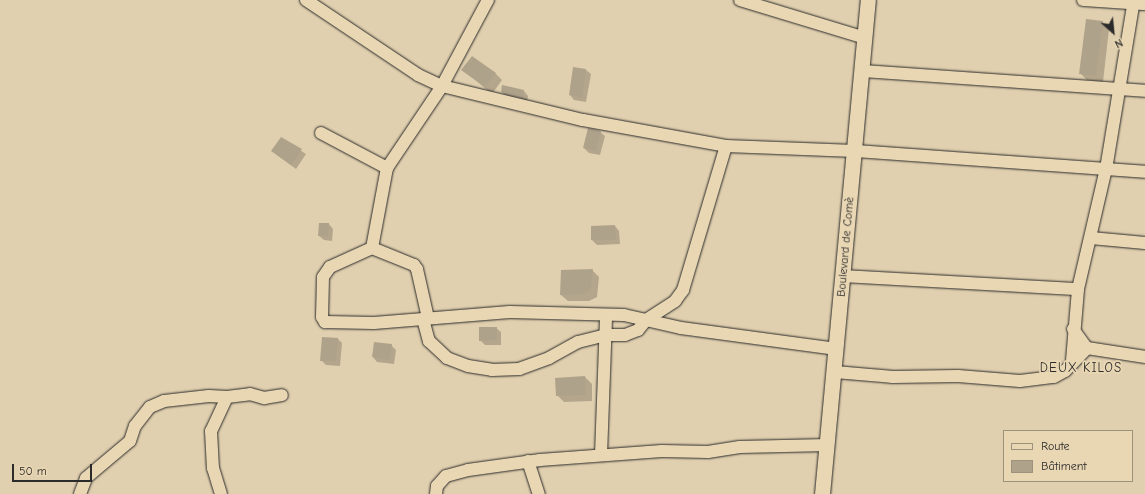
<!DOCTYPE html>
<html>
<head>
<meta charset="utf-8">
<style>
  body { margin:0 }
  #map { position:relative; width:1145px; height:494px; overflow:hidden; background:#e1d0af; font-family:"Comic Neue",sans-serif }
  div>[style] { position:absolute }
  .shadow>* { inset:0; background:#0003 }
  .building>* { inset:0; background:#afa28a }
  .roads { filter:drop-shadow(0 0 1px #2b2b2b) drop-shadow(0 0 1px #2b2b2b) }
  .minor>* { height:12px; margin:-6px; padding:0 6px; transform-origin:6px; border-radius:6px; background:#e9d7b4 }
  .major>* { height:15px; margin:-7.5px; padding:0 7.5px; transform-origin:7.5px; border-radius:7.5px; background:#e9d7b4 }
  span { translate:-50% -50%; white-space:nowrap; text-align:center; line-height:1.15; -webkit-text-stroke:3.5px #e9d7b4; paint-order:stroke }
  .street-label { font-size:12px; color:#2b2b2b }
  .neighbourhood-label { font-size:13px; color:#2b2b2b; letter-spacing:1px }
  .legend { position:absolute; left:1003px; top:430px; width:130px; height:52px; box-sizing:border-box; background:#e9d7b4; border:1px solid #9d927d; margin:0; padding:5px 7px; list-style:none; font-size:12px; color:#2b2b2b }
  .legend li { display:flex; align-items:center; gap:8px; height:20px }
  .legend b { width:20px; border:1px solid #9d927d }
  .north { position:absolute; left:1093px; top:12px; width:40px; height:40px; -webkit-text-stroke:3px #e9d7b4; paint-order:stroke; rotate:153deg; font-size:11px; font-weight:700; line-height:16px; text-align:center; color:#2b2b2b }
  .north::after { content:''; display:block; margin:auto; width:14px; height:18px; background:#2b2b2b; clip-path:polygon(50% 0,100% 100%,50% 72%,0 100%) }
  .scale { position:absolute; left:12px; top:464px; width:80px; height:18px; box-sizing:border-box; border:2px solid #2b2b2b; border-top:0; padding-left:5px; font-size:12px; line-height:14px; white-space:nowrap; color:#2b2b2b; -webkit-text-stroke:3px #e9d7b4; paint-order:stroke }
</style>
</head>
<body>
<div id="map">
  <div class="shadow">
    <div style="clip-path:polygon(1102px 22px,1109px 29px,1103px 82px,1087px 80px,1080px 73px)"></div>
    <div style="clip-path:polygon(574px 68px,586px 70px,591px 74px,586px 102px,574px 100px,570px 95px)"></div>
    <div style="clip-path:polygon(463px 70px,495px 73px,502px 80px,492px 94px)"></div>
    <div style="clip-path:polygon(503px 86px,524px 91px,528px 96px,527px 102px,506px 97px,502px 92px)"></div>
    <div style="clip-path:polygon(600px 132px,605px 136px,600px 155px,589px 153px,584px 148px)"></div>
    <div style="clip-path:polygon(281px 138px,306px 154px,296px 169px,277px 155px)"></div>
    <div style="clip-path:polygon(329px 224px,333px 229px,332px 241px,324px 240px,319px 236px)"></div>
    <div style="clip-path:polygon(615px 226px,619px 231px,620px 244px,597px 245px,592px 240px)"></div>
    <div style="clip-path:polygon(592px 270px,599px 277px,597px 297px,589px 301px,568px 301px,561px 295px)"></div>
    <div style="clip-path:polygon(496px 328px,501px 332px,501px 345px,485px 345px,480px 340px)"></div>
    <div style="clip-path:polygon(337px 338px,342px 343px,340px 366px,326px 365px,321px 360px)"></div>
    <div style="clip-path:polygon(391px 345px,396px 350px,394px 364px,377px 362px,373px 357px)"></div>
    <div style="clip-path:polygon(585px 377px,592px 384px,592px 401px,564px 402px,557px 395px)"></div>
  </div>
  <div class="building">
    <div style="clip-path:polygon(1086px 19px,1103px 21px,1096px 76px,1079px 74px)"></div>
    <div style="clip-path:polygon(472px 56px,496px 73px,485px 87px,461px 70px)"></div>
    <div style="clip-path:polygon(573px 67px,586px 69px,582px 98px,569px 95px)"></div>
    <div style="clip-path:polygon(502px 85px,524px 90px,523px 98px,501px 92px)"></div>
    <div style="clip-path:polygon(588px 128px,601px 131px,596px 151px,583px 148px)"></div>
    <div style="clip-path:polygon(281px 137px,302px 149px,291px 165px,271px 151px)"></div>
    <div style="clip-path:polygon(319px 223px,329px 223px,328px 236px,318px 236px)"></div>
    <div style="clip-path:polygon(615px 225px,616px 240px,591px 240px,591px 226px)"></div>
    <div style="clip-path:polygon(593px 269px,590px 290px,582px 294px,560px 295px,561px 270px)"></div>
    <div style="clip-path:polygon(479px 327px,497px 327px,497px 340px,479px 341px)"></div>
    <div style="clip-path:polygon(322px 337px,338px 338px,336px 361px,320px 361px)"></div>
    <div style="clip-path:polygon(374px 342px,392px 344px,389px 360px,372px 357px)"></div>
    <div style="clip-path:polygon(585px 376px,586px 395px,556px 396px,555px 378px)"></div>
  </div>
  <div class="roads">
    <div class="minor">
      <div style="left:306px;top:0;width:135px;rotate:33.8deg"></div>
      <div style="left:418px;top:75px;width:26px;rotate:25deg"></div>
      <div style="left:442px;top:86px;width:145px;rotate:13.6deg"></div>
      <div style="left:583px;top:120px;width:145px;rotate:10.3deg"></div>
      <div style="left:726px;top:146px;width:129px;rotate:2.2deg"></div>
      <div style="left:855px;top:151px;width:291px;rotate:4.1deg"></div>
      <div style="left:740px;top:0;width:131px;rotate:16.9deg"></div>
      <div style="left:1083px;top:0;width:62px;rotate:3.7deg"></div>
      <div style="left:862px;top:71px;width:284px;rotate:4deg"></div>
      <div style="left:321px;top:133px;width:75px;rotate:27.9deg"></div>
      <div style="left:1091px;top:238px;width:54px;rotate:5.3deg"></div>
      <div style="left:372px;top:248px;width:81px;rotate:-79.4deg"></div>
      <div style="left:387px;top:168px;width:99px;rotate:-56.1deg"></div>
      <div style="left:442px;top:86px;width:98px;rotate:-61.9deg"></div>
      <div style="left:844px;top:276px;width:234px;rotate:3.2deg"></div>
      <div style="left:428px;top:318px;width:50px;rotate:-102.7deg"></div>
      <div style="left:417px;top:269px;width:5px;rotate:-127deg"></div>
      <div style="left:414px;top:265px;width:45px;rotate:-158deg"></div>
      <div style="left:372px;top:248px;width:46px;rotate:155.7deg"></div>
      <div style="left:330px;top:267px;width:12px;rotate:125deg"></div>
      <div style="left:323px;top:277px;width:40px;rotate:91.4deg"></div>
      <div style="left:322px;top:317px;width:6px;rotate:59deg"></div>
      <div style="left:325px;top:322px;width:49px;rotate:1.2deg"></div>
      <div style="left:374px;top:323px;width:136px;rotate:-4.6deg"></div>
      <div style="left:510px;top:312px;width:114px;rotate:1.5deg"></div>
      <div style="left:624px;top:315px;width:58px;rotate:12.8deg"></div>
      <div style="left:681px;top:328px;width:157px;rotate:7.7deg"></div>
      <div style="left:423px;top:319px;width:23px;rotate:75deg"></div>
      <div style="left:429px;top:341px;width:25px;rotate:43deg"></div>
      <div style="left:447px;top:358px;width:22px;rotate:21deg"></div>
      <div style="left:468px;top:366px;width:24px;rotate:9deg"></div>
      <div style="left:492px;top:370px;width:27px;rotate:-2deg"></div>
      <div style="left:519px;top:369px;width:32px;rotate:-20deg"></div>
      <div style="left:549px;top:358px;width:33px;rotate:-29deg"></div>
      <div style="left:578px;top:342px;width:29px;rotate:-14deg"></div>
      <div style="left:606px;top:335px;width:19px"></div>
      <div style="left:625px;top:335px;width:14px;rotate:-21deg"></div>
      <div style="left:638px;top:330px;width:13px;rotate:-51deg"></div>
      <div style="left:646px;top:320px;width:35px;rotate:-33deg"></div>
      <div style="left:675px;top:301px;width:14px;rotate:-54deg"></div>
      <div style="left:683px;top:290px;width:150px;rotate:-73.4deg"></div>
      <div style="left:1073px;top:329px;width:24px;rotate:54deg"></div>
      <div style="left:1087px;top:348px;width:59px;rotate:8.8deg"></div>
      <div style="left:1072px;top:361px;width:72px;rotate:-85.2deg"></div>
      <div style="left:1078px;top:289px;width:123px;rotate:-76.9deg"></div>
      <div style="left:1106px;top:169px;width:171px;rotate:-80.6deg"></div>
      <div style="left:835px;top:372px;width:58px;rotate:4.9deg"></div>
      <div style="left:893px;top:377px;width:65px;rotate:-0.9deg"></div>
      <div style="left:958px;top:376px;width:62px;rotate:4.6deg"></div>
      <div style="left:1020px;top:381px;width:34px;rotate:-7deg"></div>
      <div style="left:1054px;top:377px;width:13px;rotate:-29deg"></div>
      <div style="left:1065px;top:371px;width:32px;rotate:-46deg"></div>
      <div style="left:227px;top:397px;width:23px;rotate:-7deg"></div>
      <div style="left:250px;top:394px;width:15px;rotate:16deg"></div>
      <div style="left:264px;top:398px;width:18px;rotate:-9deg"></div>
      <div style="left:601px;top:455px;width:139px;rotate:-87.9deg"></div>
      <div style="left:528px;top:461px;width:35px;rotate:72deg"></div>
      <div style="left:80px;top:494px;width:17px;rotate:-69deg"></div>
      <div style="left:86px;top:478px;width:57px;rotate:-40.1deg"></div>
      <div style="left:130px;top:441px;width:16px;rotate:-72deg"></div>
      <div style="left:135px;top:426px;width:24px;rotate:-52deg"></div>
      <div style="left:150px;top:407px;width:15px;rotate:-23deg"></div>
      <div style="left:164px;top:401px;width:45px;rotate:-6.3deg"></div>
      <div style="left:209px;top:396px;width:18px;rotate:3deg"></div>
      <div style="left:227px;top:397px;width:38px;rotate:115deg"></div>
      <div style="left:211px;top:431px;width:37px;rotate:87deg"></div>
      <div style="left:213px;top:468px;width:27px;rotate:73deg"></div>
      <div style="left:436px;top:494px;width:8px;rotate:-83deg"></div>
      <div style="left:437px;top:486px;width:13px;rotate:-48deg"></div>
      <div style="left:446px;top:476px;width:23px;rotate:-15deg"></div>
      <div style="left:468px;top:470px;width:73px;rotate:-7.9deg"></div>
      <div style="left:540px;top:460px;width:122px;rotate:-4.2deg"></div>
      <div style="left:662px;top:451px;width:46px;rotate:1.2deg"></div>
      <div style="left:708px;top:452px;width:32px;rotate:-9deg"></div>
      <div style="left:740px;top:447px;width:88px;rotate:-1.3deg"></div>
    </div>
    <div class="major">
      <div style="left:822px;top:494px;width:496px;rotate:-84.7deg"></div>
    </div>
  </div>
  <div class="street-label">
    <span style="left:846px;top:247px;rotate:-85deg">Boulevard de Comè</span>
  </div>
  <div class="neighbourhood-label">
    <span style="left:1081px;top:368px">DEUX KILOS</span>
  </div>
  <ul class="legend">
  <li><b style="height:5px;background:#e9d7b4"></b>Route</li>
  <li><b style="height:11px;background:#afa28a"></b>Bâtiment</li>
  </ul>
  <div class="north">N</div>
  <div class="scale">50 m</div>
</div>
</body>
</html>
